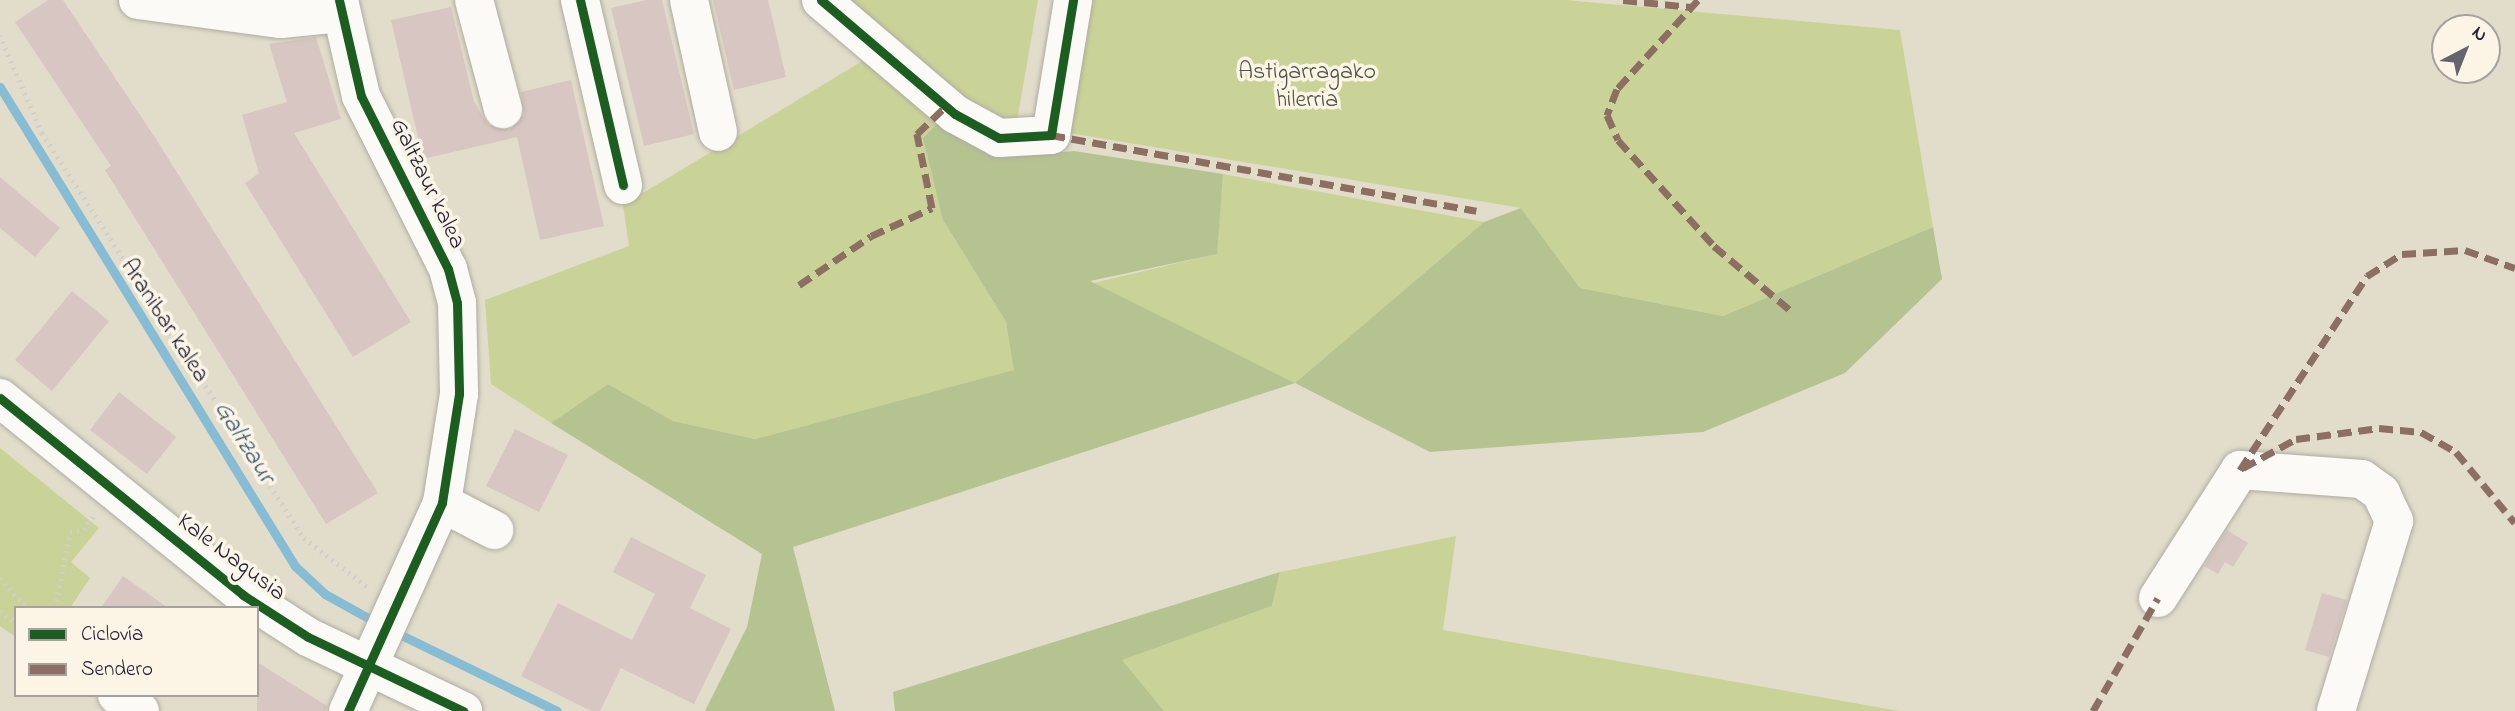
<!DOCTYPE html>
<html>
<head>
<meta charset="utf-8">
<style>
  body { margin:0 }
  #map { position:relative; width:2515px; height:711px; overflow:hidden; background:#e2ddca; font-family:"Indie Flower",sans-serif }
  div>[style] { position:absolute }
  .green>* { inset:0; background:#cad397 }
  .forest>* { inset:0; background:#b5c390 }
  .stream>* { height:9px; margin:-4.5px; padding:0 4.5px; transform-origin:4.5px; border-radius:4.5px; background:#86bcd4 }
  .building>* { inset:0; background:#d7c6c2 }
  .path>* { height:4.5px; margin-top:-2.25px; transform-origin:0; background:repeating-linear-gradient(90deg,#d1cfcc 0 2px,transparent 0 7px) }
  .roads { filter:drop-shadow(0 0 2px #afaca2) drop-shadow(0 0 2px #afaca2) }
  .minor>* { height:38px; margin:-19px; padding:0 19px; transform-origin:19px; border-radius:19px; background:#fbfaf7 }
  .quiet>* { height:7px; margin-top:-3.5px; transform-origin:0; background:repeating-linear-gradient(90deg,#8d6e63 0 14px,transparent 0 21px) }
  .cycleway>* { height:9px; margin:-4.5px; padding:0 4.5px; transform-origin:4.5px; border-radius:4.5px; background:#1b5e20 }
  span { translate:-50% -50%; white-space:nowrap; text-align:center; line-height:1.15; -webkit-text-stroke:7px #fcf5e5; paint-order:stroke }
  .park-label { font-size:24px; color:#4f544a }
  .street-label { font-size:24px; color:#22223b }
  .water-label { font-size:26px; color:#3a5a7a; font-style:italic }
  .legend { position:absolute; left:14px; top:606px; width:245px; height:91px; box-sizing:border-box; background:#fcf5e5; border:2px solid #a5a1a1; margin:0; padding:9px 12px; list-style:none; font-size:21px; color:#22223b }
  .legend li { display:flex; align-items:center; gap:14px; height:35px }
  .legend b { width:35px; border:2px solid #a5a1a1 }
  .north { position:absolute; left:2431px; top:14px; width:70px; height:70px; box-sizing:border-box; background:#fcf5e5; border:2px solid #a5a1a1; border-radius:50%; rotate:42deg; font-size:19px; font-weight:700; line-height:28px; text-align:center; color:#22223b }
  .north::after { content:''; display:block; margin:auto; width:24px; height:32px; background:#65636d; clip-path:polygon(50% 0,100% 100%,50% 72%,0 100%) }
</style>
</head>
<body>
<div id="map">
  <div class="green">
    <div style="clip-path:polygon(841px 0,1038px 0,1016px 127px,985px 121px)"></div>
    <div style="clip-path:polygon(1091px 0,1565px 0,1900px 30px,1933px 227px,1723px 316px,1580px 288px,1521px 208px,1069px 133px)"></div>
    <div style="clip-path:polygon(874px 54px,943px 118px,943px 220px,1006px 322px,1015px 370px,755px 439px,673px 421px,608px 384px,551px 423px,491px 384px,485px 300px,629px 246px,623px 205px)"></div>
    <div style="clip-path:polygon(1223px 174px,1484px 222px,1295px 383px,1093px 283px,1216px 254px)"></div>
    <div style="clip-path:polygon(0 448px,99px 528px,71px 562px,90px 578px,70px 608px,16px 608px,16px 637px,0 626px)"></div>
    <div style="clip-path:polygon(1456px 536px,1443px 630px,1899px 711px,1164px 711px,1121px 660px,1272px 606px,1280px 572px)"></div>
  </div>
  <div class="forest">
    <div style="clip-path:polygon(943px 118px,1013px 156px,1074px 151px,1223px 174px,1217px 254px,1090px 281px,1295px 383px,1484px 222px,1521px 208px,1580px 288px,1723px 316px,1933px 227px,1942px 279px,1845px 373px,1703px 432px,1430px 452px,1295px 383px,793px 547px,835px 711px,705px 711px,747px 627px,762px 554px,551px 423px,608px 384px,673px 421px,755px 439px,1014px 370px,1006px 322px,943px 220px,923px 138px)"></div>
    <div style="clip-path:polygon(1280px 572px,1272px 606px,1122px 660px,1164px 711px,895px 711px,893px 692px)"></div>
  </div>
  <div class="stream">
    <div style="left:0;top:87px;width:563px;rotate:58.37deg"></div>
    <div style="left:295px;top:566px;width:41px;rotate:43deg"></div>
    <div style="left:325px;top:594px;width:62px;rotate:29.1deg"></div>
    <div style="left:395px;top:632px;width:180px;rotate:26deg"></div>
  </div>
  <div class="building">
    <div style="clip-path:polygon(48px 0,63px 0,156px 139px,378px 493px,326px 524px,105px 170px,111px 166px,15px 22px)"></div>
    <div style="clip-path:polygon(646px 0,662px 0,694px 134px,644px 146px,611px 8px)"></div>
    <div style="clip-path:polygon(713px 0,768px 0,786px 77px,734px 90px)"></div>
    <div style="clip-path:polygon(451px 7px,474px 102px,488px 125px,509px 130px,524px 115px,521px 92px,571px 80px,604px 226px,540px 240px,517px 137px,423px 159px,391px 20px)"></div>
    <div style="clip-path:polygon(316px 37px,341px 119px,294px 133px,411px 322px,353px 357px,245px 183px,259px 173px,242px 115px,287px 102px,269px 44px)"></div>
    <div style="clip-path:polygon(0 177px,60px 228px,35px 257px,0 228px)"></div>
    <div style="clip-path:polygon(72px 291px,109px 321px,52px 391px,15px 360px)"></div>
    <div style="clip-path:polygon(119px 392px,176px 437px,147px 474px,90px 430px)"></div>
    <div style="clip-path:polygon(515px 429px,568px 455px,539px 512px,486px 486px)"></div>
    <div style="clip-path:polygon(2227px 530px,2248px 543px,2233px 567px,2225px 562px,2218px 574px,2204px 566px)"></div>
    <div style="clip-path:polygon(631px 537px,706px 575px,690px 608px,731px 629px,694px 704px,621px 668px,600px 711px,591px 711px,521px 676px,558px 603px,632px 640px,655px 594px,613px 572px)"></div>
    <div style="clip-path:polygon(123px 576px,168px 608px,101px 608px)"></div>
    <div style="clip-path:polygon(2322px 593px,2347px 600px,2329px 657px,2305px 650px)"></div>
    <div style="clip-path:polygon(257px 662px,327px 706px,326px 711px,257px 711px)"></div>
  </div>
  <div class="path">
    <div style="left:0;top:35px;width:107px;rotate:66.8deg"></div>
    <div style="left:42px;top:133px;width:482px;rotate:57.1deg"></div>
    <div style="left:304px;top:538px;width:82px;rotate:37.6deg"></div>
    <div style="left:0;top:578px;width:40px;rotate:48deg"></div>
    <div style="left:55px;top:608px;width:77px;rotate:-78.8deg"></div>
    <div style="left:70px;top:532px;width:14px;rotate:-8deg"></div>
    <div style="left:84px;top:530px;width:17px;rotate:-57deg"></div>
    <div style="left:0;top:611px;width:20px;rotate:37deg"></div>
  </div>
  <div class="roads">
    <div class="minor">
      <div style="left:138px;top:0;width:144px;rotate:7.6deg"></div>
      <div style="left:281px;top:19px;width:60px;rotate:-5.7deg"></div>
      <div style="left:339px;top:0;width:98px;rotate:77.1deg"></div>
      <div style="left:361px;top:96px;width:194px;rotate:63.3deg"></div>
      <div style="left:448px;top:269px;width:35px;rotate:75deg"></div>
      <div style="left:457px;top:303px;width:91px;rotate:88.7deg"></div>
      <div style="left:459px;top:394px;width:110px;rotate:98.9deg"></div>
      <div style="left:442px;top:503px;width:228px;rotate:114.3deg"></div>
      <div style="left:474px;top:0;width:113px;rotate:75.1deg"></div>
      <div style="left:580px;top:0;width:190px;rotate:76.9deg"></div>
      <div style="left:689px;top:0;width:135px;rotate:77.6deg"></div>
      <div style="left:821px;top:0;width:176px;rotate:40.4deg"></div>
      <div style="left:955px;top:114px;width:50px;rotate:28.6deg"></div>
      <div style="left:999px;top:138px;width:52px;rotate:-3.3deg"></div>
      <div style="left:1051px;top:135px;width:137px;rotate:-80.7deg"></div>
      <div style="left:0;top:398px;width:313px;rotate:39deg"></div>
      <div style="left:243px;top:595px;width:77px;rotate:32.9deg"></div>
      <div style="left:308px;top:637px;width:172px;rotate:25.5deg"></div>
      <div style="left:442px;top:503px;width:59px;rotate:27.4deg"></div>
      <div style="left:2158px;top:598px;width:152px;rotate:-57.4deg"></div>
      <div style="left:2240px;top:470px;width:122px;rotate:4.2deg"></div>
      <div style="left:2362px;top:479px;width:24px;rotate:36deg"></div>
      <div style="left:2381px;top:493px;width:31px;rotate:65deg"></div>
      <div style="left:2394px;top:521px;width:199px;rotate:107deg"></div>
      <div style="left:117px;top:695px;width:28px;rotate:35deg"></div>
    </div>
  </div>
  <div class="quiet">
    <div style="left:1623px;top:0;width:68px;rotate:5.9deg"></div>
    <div style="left:1698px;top:0;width:120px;rotate:132.3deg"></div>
    <div style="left:1617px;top:89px;width:28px;rotate:111deg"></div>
    <div style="left:1607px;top:115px;width:27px;rotate:66deg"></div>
    <div style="left:1618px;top:140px;width:143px;rotate:47.8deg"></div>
    <div style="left:1714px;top:246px;width:99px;rotate:40.1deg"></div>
    <div style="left:1051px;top:135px;width:432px;rotate:10.1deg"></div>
    <div style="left:799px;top:285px;width:87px;rotate:-34.2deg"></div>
    <div style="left:871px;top:236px;width:67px;rotate:-24.7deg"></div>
    <div style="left:932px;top:208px;width:76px;rotate:-101.5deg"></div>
    <div style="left:917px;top:134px;width:40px;rotate:-44deg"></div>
    <div style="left:2243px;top:468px;width:60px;rotate:-28.7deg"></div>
    <div style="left:2296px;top:439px;width:84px;rotate:-7.5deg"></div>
    <div style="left:2379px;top:428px;width:42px;rotate:5.4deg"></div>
    <div style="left:2421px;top:432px;width:40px;rotate:29.7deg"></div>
    <div style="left:2456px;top:452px;width:92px;rotate:50.3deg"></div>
    <div style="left:2240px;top:470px;width:232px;rotate:-56.8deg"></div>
    <div style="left:2367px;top:276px;width:41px;rotate:-32.2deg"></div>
    <div style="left:2402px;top:254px;width:63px;rotate:-3.6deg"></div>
    <div style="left:2465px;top:250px;width:53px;rotate:19.8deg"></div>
    <div style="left:2093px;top:711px;width:130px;rotate:-60.1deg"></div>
  </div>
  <div class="cycleway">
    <div style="left:339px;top:0;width:98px;rotate:77.1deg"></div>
    <div style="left:361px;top:96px;width:194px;rotate:63.3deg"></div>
    <div style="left:448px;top:269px;width:35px;rotate:75deg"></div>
    <div style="left:457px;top:303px;width:91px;rotate:88.7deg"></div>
    <div style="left:459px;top:394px;width:110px;rotate:98.9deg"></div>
    <div style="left:442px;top:503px;width:228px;rotate:114.3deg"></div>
    <div style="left:580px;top:0;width:190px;rotate:76.9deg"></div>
    <div style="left:821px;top:0;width:176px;rotate:40.4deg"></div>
    <div style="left:955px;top:114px;width:50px;rotate:28.6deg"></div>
    <div style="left:999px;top:138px;width:52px;rotate:-3.3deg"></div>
    <div style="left:1051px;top:135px;width:137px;rotate:-80.7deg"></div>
    <div style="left:0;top:398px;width:313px;rotate:39deg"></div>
    <div style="left:243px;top:595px;width:77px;rotate:32.9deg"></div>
    <div style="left:308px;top:637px;width:172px;rotate:25.5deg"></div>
  </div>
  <div class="park-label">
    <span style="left:1307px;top:87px">Astigarragako<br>hilerria</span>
  </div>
  <div class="street-label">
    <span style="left:427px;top:184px;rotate:64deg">Galtzaur kalea</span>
    <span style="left:164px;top:321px;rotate:57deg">Aranibar kalea</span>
    <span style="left:231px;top:558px;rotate:37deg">Kale Nagusia</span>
  </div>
  <div class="water-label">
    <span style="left:243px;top:443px;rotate:58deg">Galtzaur</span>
  </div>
  <ul class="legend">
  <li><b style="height:9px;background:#1b5e20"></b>Ciclovía</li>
  <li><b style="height:9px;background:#8d6e63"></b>Sendero</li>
  </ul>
  <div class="north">N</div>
</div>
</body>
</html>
